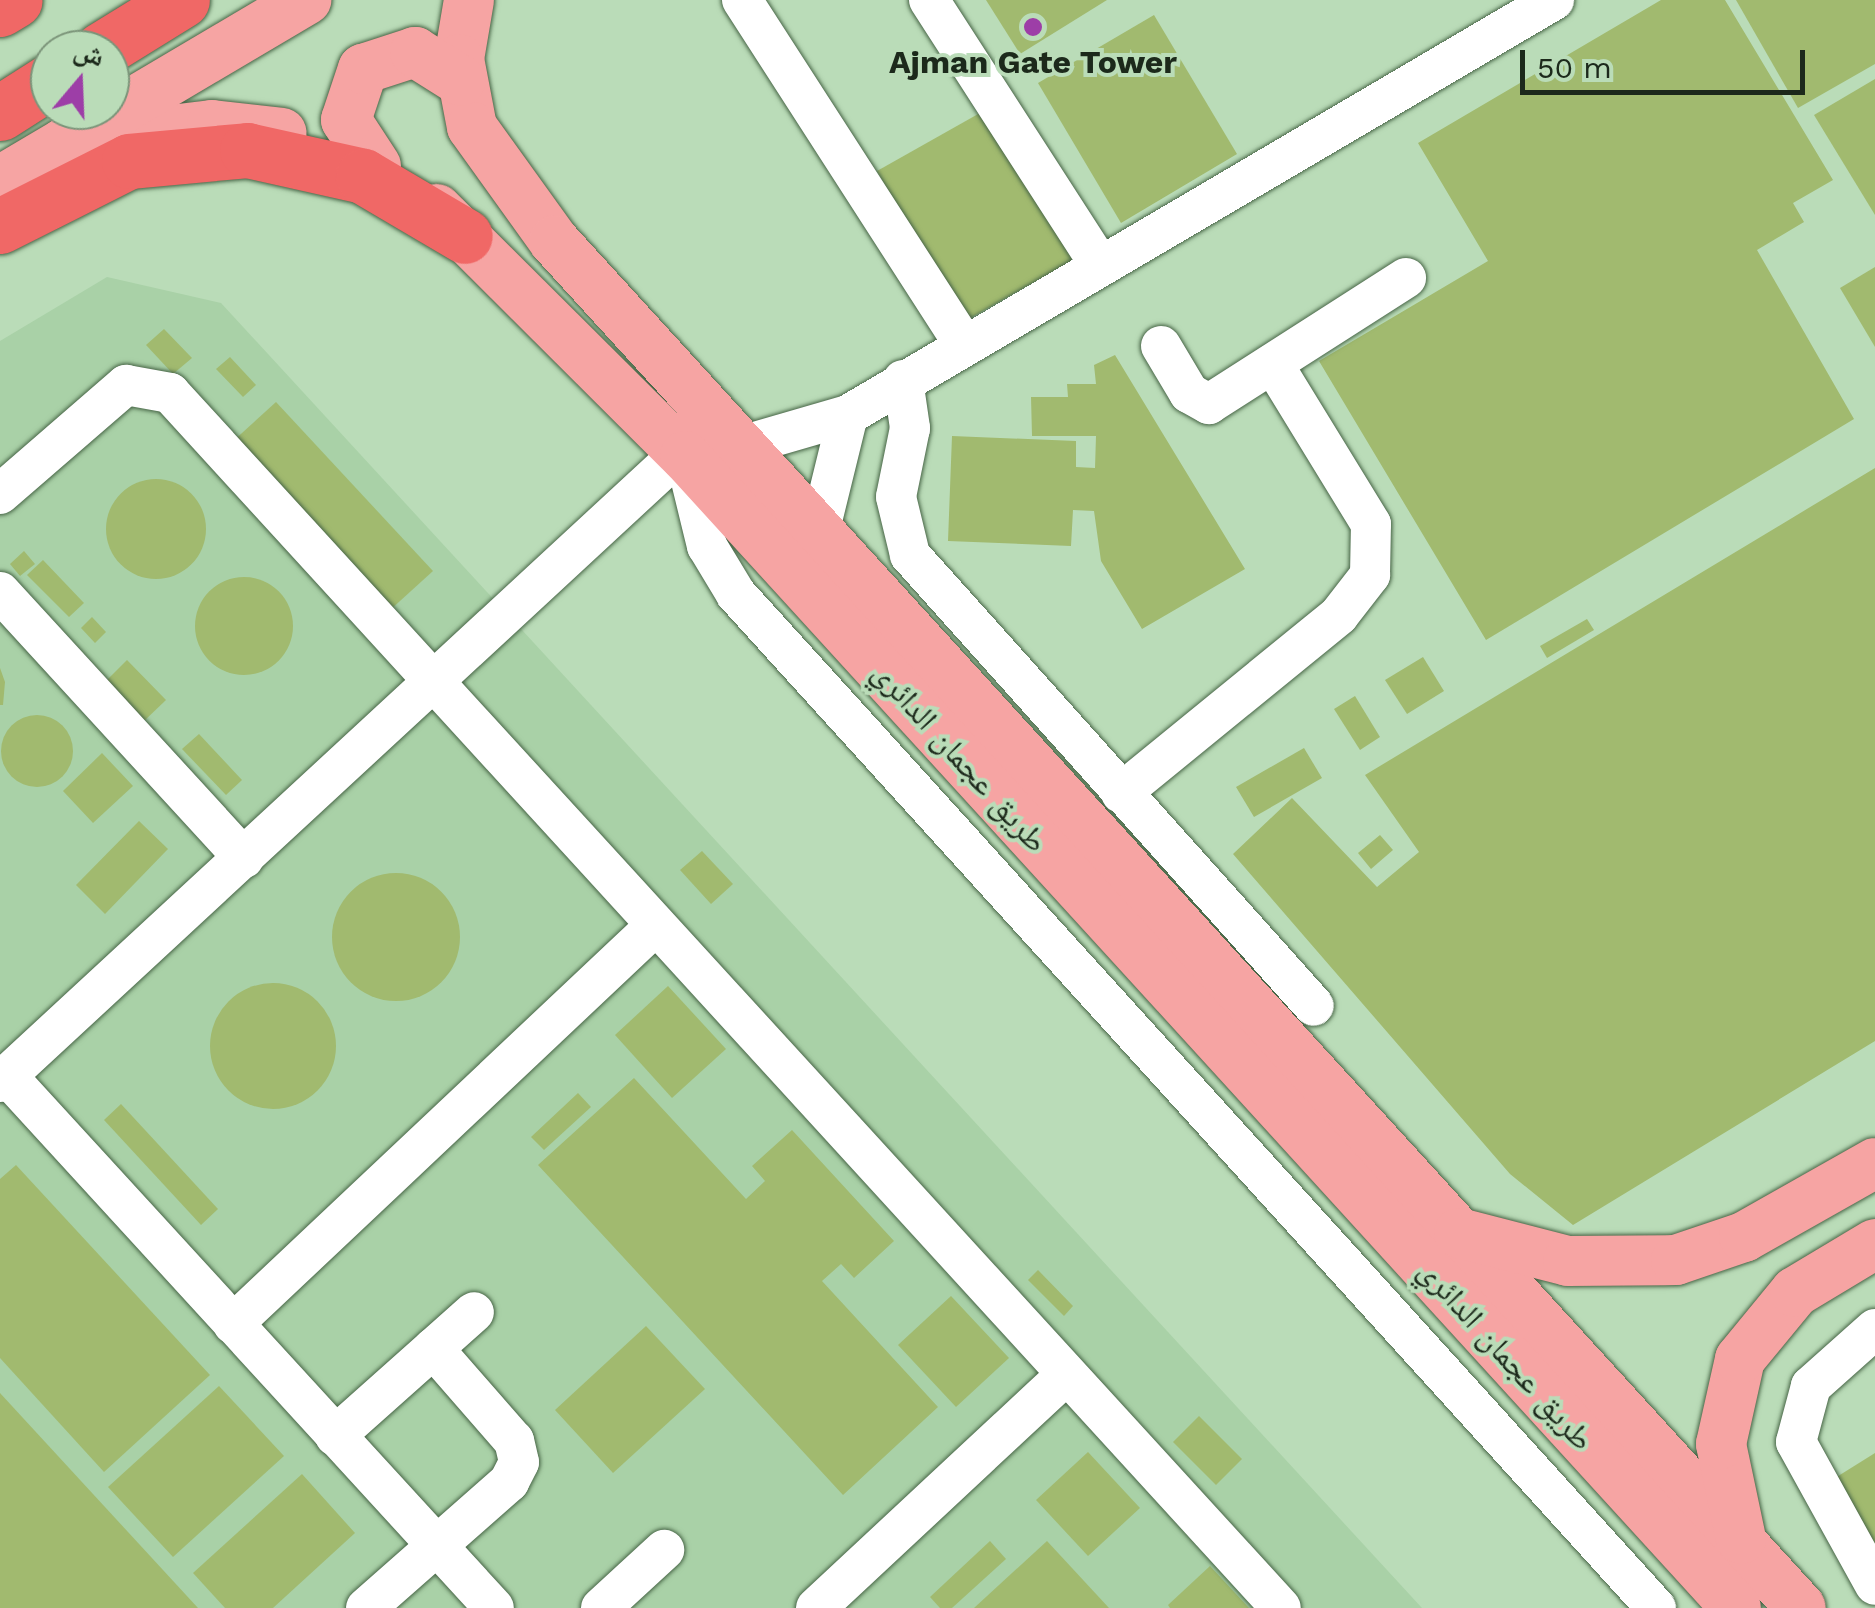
<!DOCTYPE html>
<html>
<head>
<meta charset="utf-8">
<style>
  body { margin:0 }
  #map { position:relative; width:1875px; height:1608px; overflow:hidden; background:#badcb8; font-family:"Work Sans","Noto Naskh Arabic",sans-serif }
  div>[style] { position:absolute }
  .built>* { inset:0; background:#a9d1a7 }
  .building>* { inset:0; background:#a1ba6f }
  .round { border-radius:50% }
  .roads { filter:drop-shadow(0 0 2px #476546) drop-shadow(0 0 2px #476546) }
  .minor>* { height:40px; margin:-20px; padding:0 20px; transform-origin:20px; border-radius:20px; background:#fff }
  .major>* { height:50px; margin:-25px; padding:0 25px; transform-origin:25px; border-radius:25px; background:#f6a4a3 }
  .highway>* { height:55px; margin:-27.5px; padding:0 27.5px; transform-origin:27.5px; border-radius:27.5px; background:#f06866 }
  .dots>* { width:28px; height:28px; translate:-50% -50%; box-sizing:border-box; border:5px solid #badcb8; border-radius:50% }
  span { translate:-50% -50%; white-space:nowrap; text-align:center; line-height:1.15; -webkit-text-stroke:8px #badcb8; paint-order:stroke }
  .poi-label { font-size:32px; color:#1c291b; font-weight:700 }
  .street-label { font-size:32px; color:#1c291b }
  .north { position:absolute; left:30px; top:30px; width:100px; height:100px; box-sizing:border-box; background:#badcb8; border:2px solid #7b9479; border-radius:50%; rotate:19deg; font-size:28px; font-weight:700; line-height:40px; text-align:center; color:#1c291b }
  .north::after { content:''; display:block; margin:auto; width:35px; height:45px; background:#9d3ea7; clip-path:polygon(50% 0,100% 100%,50% 72%,0 100%) }
  .scale { position:absolute; left:1520px; top:50px; width:285px; height:45px; box-sizing:border-box; border:5px solid #1c291b; border-top:0; padding-left:12px; font-size:30px; line-height:35px; white-space:nowrap; color:#1c291b; -webkit-text-stroke:8px #badcb8; paint-order:stroke }
</style>
</head>
<body>
<div id="map">
  <div class="built">
    <div style="clip-path:polygon(107px 277px,221px 303px,1422px 1608px,0 1608px,0 341px)"></div>
  </div>
  <div class="building">
    <div style="clip-path:polygon(986px 0,1107px 0,1020px 54px)"></div>
    <div style="clip-path:polygon(1661px 0,1725px 0,1833px 180px,1793px 203px,1804px 222px,1757px 250px,1854px 419px,1486px 640px,1319px 361px,1488px 261px,1418px 143px)"></div>
    <div style="clip-path:polygon(1736px 0,1875px 0,1875px 64px,1798px 108px)"></div>
    <div style="clip-path:polygon(1154px 15px,1237px 154px,1121px 223px,1038px 83px)"></div>
    <div style="clip-path:polygon(1875px 79px,1875px 215px,1814px 115px)"></div>
    <div style="clip-path:polygon(987px 109px,1082px 255px,963px 322px,877px 171px)"></div>
    <div style="clip-path:polygon(1875px 267px,1875px 347px,1840px 288px)"></div>
    <div style="clip-path:polygon(164px 329px,192px 358px,173px 374px,146px 345px)"></div>
    <div style="clip-path:polygon(1115px 355px,1245px 569px,1142px 629px,1101px 561px,1094px 511px,1073px 510px,1071px 546px,948px 541px,952px 436px,1076px 441px,1076px 467px,1095px 468px,1096px 436px,1032px 436px,1031px 397px,1068px 397px,1067px 384px,1096px 384px,1094px 365px)"></div>
    <div style="clip-path:polygon(230px 357px,256px 385px,243px 397px,216px 369px)"></div>
    <div style="clip-path:polygon(276px 402px,433px 571px,389px 611px,231px 443px)"></div>
    <div style="clip-path:polygon(1875px 468px,1875px 1041px,1573px 1225px,1510px 1174px,1233px 854px,1292px 798px,1377px 887px,1419px 852px,1365px 775px)"></div>
    <div class="round" style="left:106px;top:479px;width:100px;height:100px"></div>
    <div style="clip-path:polygon(24px 551px,35px 564px,20px 576px,10px 564px)"></div>
    <div style="clip-path:polygon(43px 560px,84px 603px,69px 617px,27px 575px)"></div>
    <div class="round" style="left:195px;top:577px;width:98px;height:98px"></div>
    <div style="clip-path:polygon(92px 617px,106px 632px,95px 643px,81px 628px)"></div>
    <div style="clip-path:polygon(1587px 619px,1594px 630px,1547px 658px,1540px 646px)"></div>
    <div style="clip-path:polygon(1423px 657px,1444px 691px,1407px 714px,1385px 680px)"></div>
    <div style="clip-path:polygon(127px 660px,166px 700px,143px 722px,105px 682px)"></div>
    <div style="clip-path:polygon(0 668px,5px 682px,3px 705px,0 705px)"></div>
    <div style="clip-path:polygon(1355px 696px,1380px 737px,1360px 750px,1334px 709px)"></div>
    <div class="round" style="left:1px;top:715px;width:72px;height:72px"></div>
    <div style="clip-path:polygon(199px 734px,242px 780px,226px 795px,182px 749px)"></div>
    <div style="clip-path:polygon(1304px 748px,1322px 778px,1254px 817px,1236px 787px)"></div>
    <div style="clip-path:polygon(102px 753px,133px 786px,93px 823px,63px 791px)"></div>
    <div style="clip-path:polygon(139px 821px,168px 849px,105px 914px,76px 885px)"></div>
    <div style="clip-path:polygon(1380px 835px,1393px 850px,1371px 869px,1358px 853px)"></div>
    <div style="clip-path:polygon(702px 851px,733px 884px,711px 904px,680px 870px)"></div>
    <div class="round" style="left:332px;top:873px;width:128px;height:128px"></div>
    <div class="round" style="left:210px;top:983px;width:126px;height:126px"></div>
    <div style="clip-path:polygon(668px 986px,726px 1049px,672px 1098px,615px 1035px)"></div>
    <div style="clip-path:polygon(634px 1078px,746px 1199px,765px 1181px,752px 1166px,792px 1130px,894px 1241px,854px 1278px,841px 1264px,822px 1281px,938px 1407px,843px 1495px,538px 1165px)"></div>
    <div style="clip-path:polygon(578px 1093px,591px 1107px,544px 1150px,531px 1137px)"></div>
    <div style="clip-path:polygon(121px 1104px,218px 1209px,201px 1225px,104px 1120px)"></div>
    <div style="clip-path:polygon(16px 1165px,210px 1375px,104px 1472px,0 1358px,0 1179px)"></div>
    <div style="clip-path:polygon(1038px 1270px,1073px 1306px,1064px 1316px,1028px 1280px)"></div>
    <div style="clip-path:polygon(951px 1296px,1009px 1358px,956px 1407px,898px 1345px)"></div>
    <div style="clip-path:polygon(646px 1326px,705px 1389px,613px 1473px,555px 1410px)"></div>
    <div style="clip-path:polygon(219px 1386px,284px 1456px,173px 1557px,108px 1487px)"></div>
    <div style="clip-path:polygon(0 1393px,198px 1608px,0 1608px)"></div>
    <div style="clip-path:polygon(1199px 1416px,1242px 1459px,1216px 1485px,1173px 1442px)"></div>
    <div style="clip-path:polygon(1088px 1452px,1140px 1508px,1088px 1556px,1036px 1500px)"></div>
    <div style="clip-path:polygon(1875px 1453px,1875px 1561px,1827px 1483px)"></div>
    <div style="clip-path:polygon(302px 1474px,355px 1533px,273px 1608px,225px 1608px,193px 1573px)"></div>
    <div style="clip-path:polygon(990px 1541px,1006px 1559px,952px 1608px,940px 1608px,930px 1597px)"></div>
    <div style="clip-path:polygon(1047px 1541px,1109px 1608px,974px 1608px)"></div>
    <div style="clip-path:polygon(1210px 1566px,1249px 1608px,1170px 1608px,1168px 1605px)"></div>
  </div>
  <div class="roads">
    <div class="minor">
      <div style="left:742px;top:0;width:407px;rotate:57.2deg"></div>
      <div style="left:929px;top:0;width:314px;rotate:57.2deg"></div>
      <div style="left:1161px;top:346px;width:55px;rotate:59.2deg"></div>
      <div style="left:1189px;top:393px;width:23px;rotate:29deg"></div>
      <div style="left:1209px;top:404px;width:234px;rotate:-32.6deg"></div>
      <div style="left:903px;top:380px;width:49px;rotate:81.7deg"></div>
      <div style="left:910px;top:428px;width:70px;rotate:101.5deg"></div>
      <div style="left:896px;top:497px;width:60px;rotate:76.4deg"></div>
      <div style="left:910px;top:555px;width:605px;rotate:48.15deg"></div>
      <div style="left:745px;top:445px;width:107px;rotate:-16.2deg"></div>
      <div style="left:848px;top:415px;width:819px;rotate:-30.45deg"></div>
      <div style="left:685px;top:456px;width:93px;rotate:76.3deg"></div>
      <div style="left:707px;top:546px;width:56px;rotate:58.9deg"></div>
      <div style="left:736px;top:594px;width:1369px;rotate:47.78deg"></div>
      <div style="left:0;top:494px;width:167px;rotate:-40.9deg"></div>
      <div style="left:126px;top:385px;width:45px;rotate:10.3deg"></div>
      <div style="left:170px;top:393px;width:1646px;rotate:47.56deg"></div>
      <div style="left:820px;top:529px;width:117px;rotate:-76.2deg"></div>
      <div style="left:0;top:592px;width:361px;rotate:47.5deg"></div>
      <div style="left:1121px;top:793px;width:281px;rotate:-39.2deg"></div>
      <div style="left:1339px;top:615px;width:51px;rotate:-52.2deg"></div>
      <div style="left:1370px;top:575px;width:51px;rotate:-88.9deg"></div>
      <div style="left:1371px;top:524px;width:188px;rotate:-121.5deg"></div>
      <div style="left:7px;top:1076px;width:721px;rotate:47.53deg"></div>
      <div style="left:0;top:1082px;width:928px;rotate:-42.77deg"></div>
      <div style="left:233px;top:1324px;width:579px;rotate:-43.32deg"></div>
      <div style="left:1875px;top:1329px;width:86px;rotate:138.3deg"></div>
      <div style="left:1811px;top:1386px;width:58px;rotate:105deg"></div>
      <div style="left:1796px;top:1442px;width:163px;rotate:61.1deg"></div>
      <div style="left:335px;top:1436px;width:186px;rotate:-41.7deg"></div>
      <div style="left:366px;top:1608px;width:191px;rotate:-41.4deg"></div>
      <div style="left:509px;top:1482px;width:22px;rotate:-63deg"></div>
      <div style="left:519px;top:1462px;width:22px;rotate:-103deg"></div>
      <div style="left:514px;top:1441px;width:123px;rotate:-131.1deg"></div>
      <div style="left:601px;top:1608px;width:86px;rotate:-42.6deg"></div>
      <div style="left:816px;top:1608px;width:342px;rotate:-43deg"></div>
    </div>
    <div class="major">
      <div style="left:469px;top:0;width:60px;rotate:99.6deg"></div>
      <div style="left:459px;top:59px;width:69px;rotate:79.2deg"></div>
      <div style="left:472px;top:127px;width:140px;rotate:54.3deg"></div>
      <div style="left:554px;top:241px;width:1850px;rotate:47.63deg"></div>
      <div style="left:64px;top:143px;width:149px;rotate:-6.9deg"></div>
      <div style="left:212px;top:125px;width:70px;rotate:6.5deg"></div>
      <div style="left:376px;top:166px;width:55px;rotate:-123.1deg"></div>
      <div style="left:346px;top:120px;width:54px;rotate:-71.6deg"></div>
      <div style="left:363px;top:69px;width:55px;rotate:-18.1deg"></div>
      <div style="left:415px;top:52px;width:54px;rotate:32.2deg"></div>
      <div style="left:0;top:181px;width:356px;rotate:-30.6deg"></div>
      <div style="left:437px;top:209px;width:350px;rotate:44.9deg"></div>
      <div style="left:685px;top:456px;width:1559px;rotate:47.62deg"></div>
      <div style="left:1459px;top:1233px;width:113px;rotate:14.4deg"></div>
      <div style="left:1568px;top:1261px;width:108px;rotate:-0.5deg"></div>
      <div style="left:1676px;top:1260px;width:72px;rotate:-18.7deg"></div>
      <div style="left:1744px;top:1237px;width:150px;rotate:-29.5deg"></div>
      <div style="left:1741px;top:1539px;width:97px;rotate:-101.9deg"></div>
      <div style="left:1721px;top:1444px;width:87px;rotate:-77.4deg"></div>
      <div style="left:1740px;top:1359px;width:87px;rotate:-50.6deg"></div>
      <div style="left:1795px;top:1292px;width:93px;rotate:-31deg"></div>
    </div>
    <div class="highway">
      <div style="left:0;top:9px;width:17px;rotate:-31deg"></div>
      <div style="left:101px;top:50px;width:95px;rotate:-31.7deg"></div>
      <div style="left:0;top:113px;width:59px;rotate:-32.6deg"></div>
      <div style="left:0;top:226px;width:144px;rotate:-26.7deg"></div>
      <div style="left:129px;top:161px;width:119px;rotate:-5.3deg"></div>
      <div style="left:247px;top:150px;width:119px;rotate:12.6deg"></div>
      <div style="left:363px;top:176px;width:118px;rotate:30.5deg"></div>
    </div>
  </div>
  <div class="dots">
    <div style="left:1033px;top:27px;background:#9d3ea7"></div>
  </div>
  <div class="poi-label">
    <span style="left:1033px;top:62px">Ajman Gate Tower</span>
  </div>
  <div class="street-label">
    <span style="left:960px;top:757px;rotate:48deg">طريق عجمان الدائري</span>
    <span style="left:1506px;top:1355px;rotate:48deg">طريق عجمان الدائري</span>
  </div>
  <div class="north">ش</div>
  <div class="scale">50 m</div>
</div>
</body>
</html>
